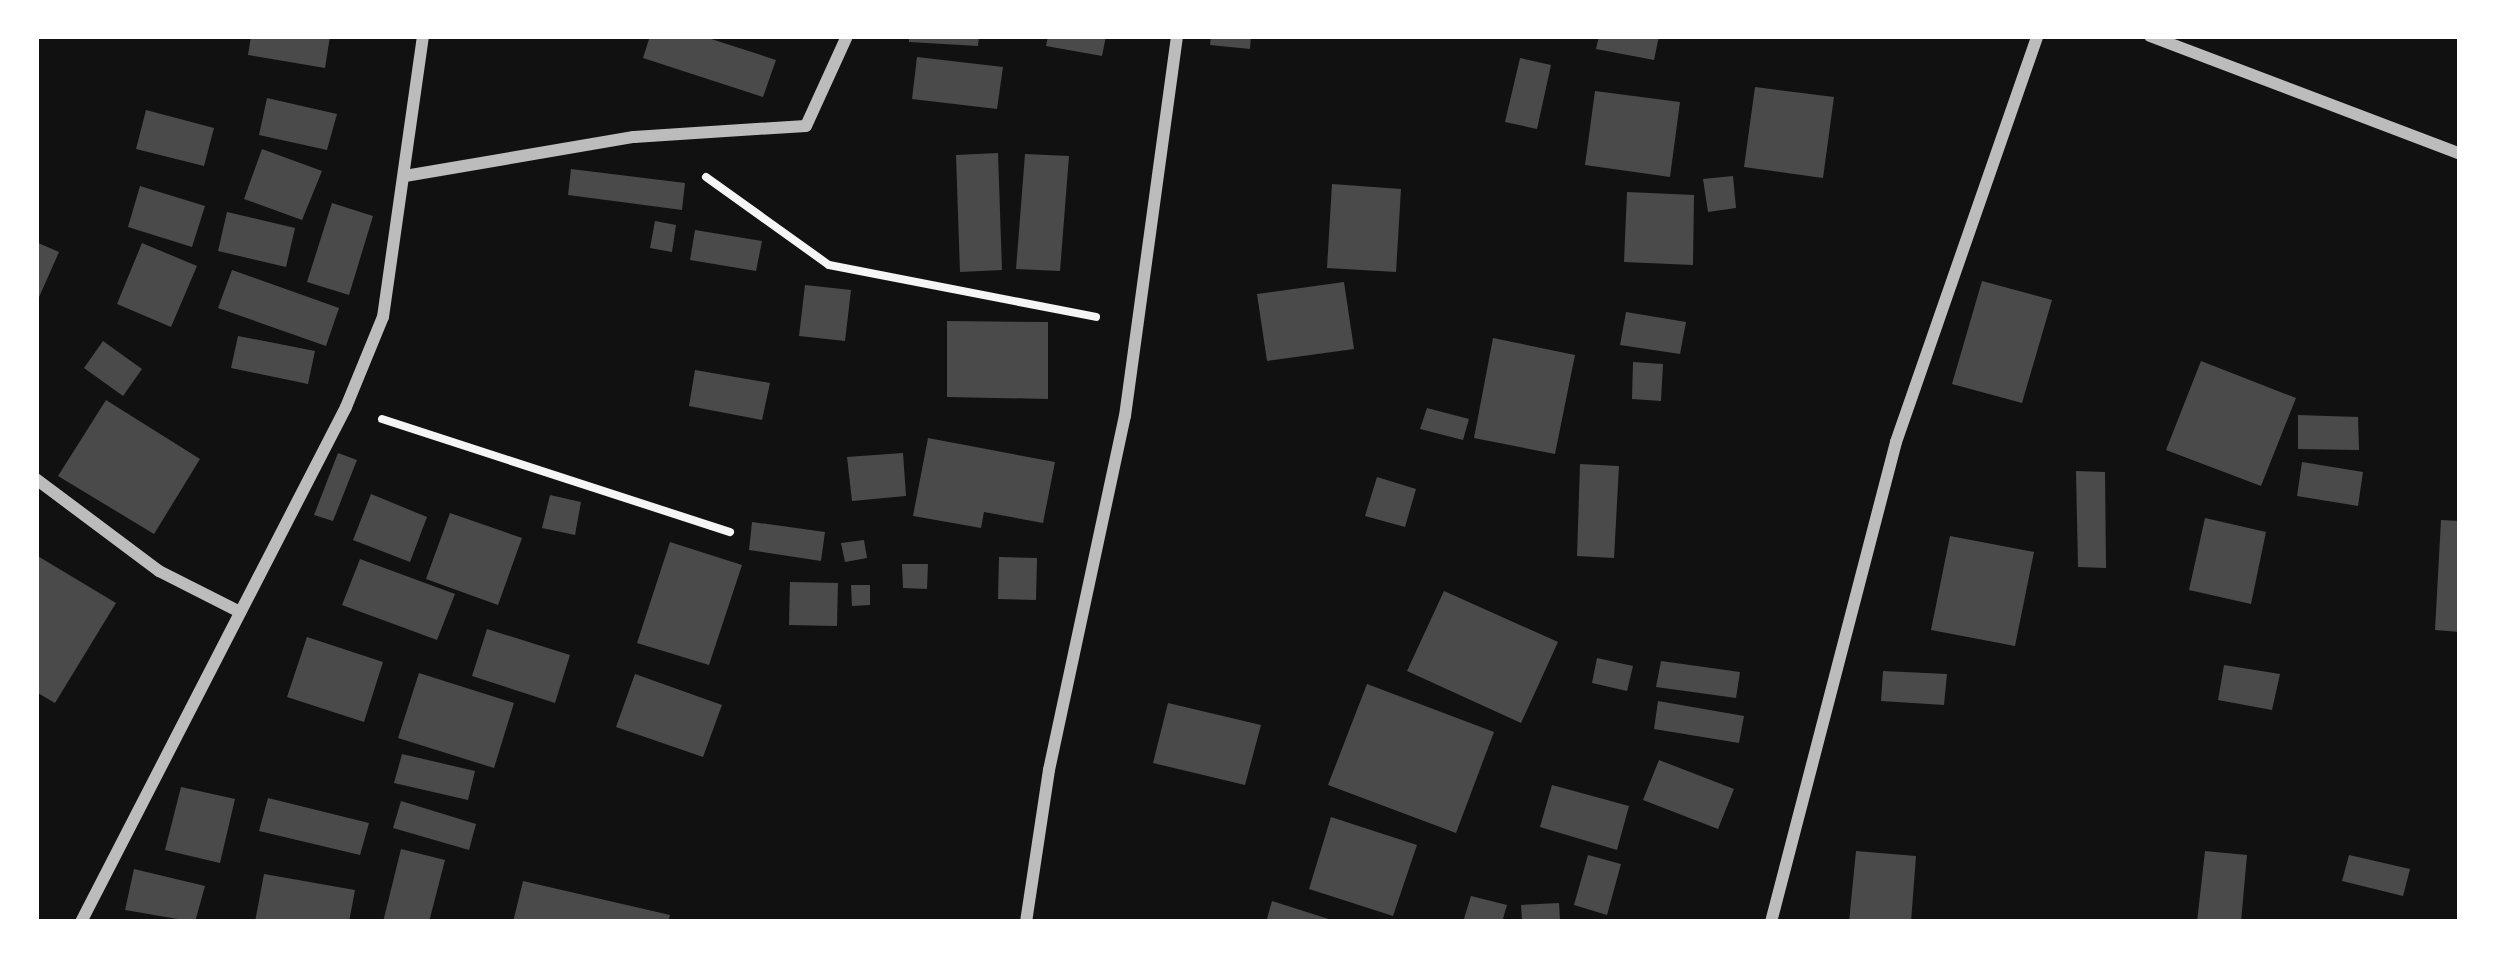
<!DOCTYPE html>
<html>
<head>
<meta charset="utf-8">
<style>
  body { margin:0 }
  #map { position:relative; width:2496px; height:958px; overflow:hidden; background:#111; font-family:"DM Sans",sans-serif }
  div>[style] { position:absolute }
  .building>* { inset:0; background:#4a4a4a }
  .path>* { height:8px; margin:-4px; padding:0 4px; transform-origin:4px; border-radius:4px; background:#f5f5f5 }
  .minor>* { height:12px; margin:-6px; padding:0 6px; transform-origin:6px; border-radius:6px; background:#bcbcbc }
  span { translate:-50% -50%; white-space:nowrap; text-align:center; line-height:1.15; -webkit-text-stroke:10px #fff; paint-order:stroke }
  .frame { position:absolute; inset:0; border:39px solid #fff; pointer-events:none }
</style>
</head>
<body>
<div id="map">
  <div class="building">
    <div style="clip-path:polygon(251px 36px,330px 36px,325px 68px,248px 55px)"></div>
    <div style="clip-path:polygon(650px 36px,702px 36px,776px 60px,763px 97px,643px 58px)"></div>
    <div style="clip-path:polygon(909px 36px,979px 36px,978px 46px,909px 42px)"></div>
    <div style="clip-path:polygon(1048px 36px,1106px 36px,1102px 56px,1046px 46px)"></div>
    <div style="clip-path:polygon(1211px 36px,1251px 36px,1250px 49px,1210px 45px)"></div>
    <div style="clip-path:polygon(1599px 36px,1659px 36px,1654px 60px,1596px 49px)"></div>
    <div style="clip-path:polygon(917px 57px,1003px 67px,997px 109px,912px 99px)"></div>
    <div style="clip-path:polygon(1520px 58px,1551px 65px,1537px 129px,1505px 122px)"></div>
    <div style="clip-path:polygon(1755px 87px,1834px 97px,1823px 178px,1744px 167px)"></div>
    <div style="clip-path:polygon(1595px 91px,1680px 102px,1670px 177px,1585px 165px)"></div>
    <div style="clip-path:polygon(267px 98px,337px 114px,327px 150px,259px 135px)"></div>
    <div style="clip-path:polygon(146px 110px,214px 128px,204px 166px,136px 149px)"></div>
    <div style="clip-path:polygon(262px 149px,322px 171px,302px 220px,244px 199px)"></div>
    <div style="clip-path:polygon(998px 153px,1002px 270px,960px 272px,956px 155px)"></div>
    <div style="clip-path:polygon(1025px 154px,1069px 156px,1060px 271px,1016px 269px)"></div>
    <div style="clip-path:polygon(571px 169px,685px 183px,682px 210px,568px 195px)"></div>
    <div style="clip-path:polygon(1733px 176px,1736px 208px,1708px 212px,1703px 179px)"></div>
    <div style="clip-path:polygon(1332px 184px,1401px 189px,1396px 272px,1327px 268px)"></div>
    <div style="clip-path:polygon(140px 186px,205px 206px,192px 247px,128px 227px)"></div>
    <div style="clip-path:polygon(1627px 192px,1694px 195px,1693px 265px,1624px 262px)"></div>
    <div style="clip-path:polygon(332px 203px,373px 216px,349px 295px,307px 282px)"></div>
    <div style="clip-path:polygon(227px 212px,295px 228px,286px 267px,218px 251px)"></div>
    <div style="clip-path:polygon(655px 221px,676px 225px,672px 252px,650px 248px)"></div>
    <div style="clip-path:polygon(695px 230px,762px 241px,756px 271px,690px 260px)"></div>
    <div style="clip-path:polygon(36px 242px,59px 252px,36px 304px)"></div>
    <div style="clip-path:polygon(142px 243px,197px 266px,171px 327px,117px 304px)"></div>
    <div style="clip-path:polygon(232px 270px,339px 308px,326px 346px,218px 308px)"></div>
    <div style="clip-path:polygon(1982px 281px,2052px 300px,2022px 403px,1952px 384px)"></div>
    <div style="clip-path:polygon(1344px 282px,1354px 349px,1267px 361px,1257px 294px)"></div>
    <div style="clip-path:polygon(805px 285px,851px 290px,845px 341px,799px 336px)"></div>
    <div style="clip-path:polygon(1626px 312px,1686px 322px,1680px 354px,1620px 345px)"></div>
    <div style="clip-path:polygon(947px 321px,1048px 322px,1048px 399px,947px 397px)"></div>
    <div style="clip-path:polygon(238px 336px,315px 351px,308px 384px,231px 368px)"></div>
    <div style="clip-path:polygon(1493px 338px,1575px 355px,1555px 454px,1474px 438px)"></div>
    <div style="clip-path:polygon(103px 341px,142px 369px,123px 396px,84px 368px)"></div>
    <div style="clip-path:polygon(2201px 361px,2296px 398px,2261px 486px,2166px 450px)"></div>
    <div style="clip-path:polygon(1633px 362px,1663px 364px,1661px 401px,1632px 399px)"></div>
    <div style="clip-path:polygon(695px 370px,770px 383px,762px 420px,689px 406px)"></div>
    <div style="clip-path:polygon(106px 400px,200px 459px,154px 534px,58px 476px)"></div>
    <div style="clip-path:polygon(1427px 408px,1469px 419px,1463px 440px,1420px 429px)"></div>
    <div style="clip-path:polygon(2298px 415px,2358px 417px,2359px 450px,2298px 449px)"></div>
    <div style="clip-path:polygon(928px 438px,1055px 462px,1043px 523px,984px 512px,981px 528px,913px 516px)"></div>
    <div style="clip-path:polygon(338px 453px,357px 460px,333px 521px,314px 515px)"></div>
    <div style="clip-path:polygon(903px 453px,906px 496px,852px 501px,847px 457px)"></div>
    <div style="clip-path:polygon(2302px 462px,2363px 472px,2358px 506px,2297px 496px)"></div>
    <div style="clip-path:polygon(1580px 464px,1619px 466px,1614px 558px,1577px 556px)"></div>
    <div style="clip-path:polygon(2076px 471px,2105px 472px,2106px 568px,2078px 567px)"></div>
    <div style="clip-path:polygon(1377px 477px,1416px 489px,1405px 527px,1365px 516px)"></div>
    <div style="clip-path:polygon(371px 494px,427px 517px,410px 562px,353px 540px)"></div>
    <div style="clip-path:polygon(550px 495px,581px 502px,575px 535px,542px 528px)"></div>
    <div style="clip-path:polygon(450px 513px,522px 538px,498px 605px,426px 579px)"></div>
    <div style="clip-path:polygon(2205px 518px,2266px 532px,2251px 604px,2189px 590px)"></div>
    <div style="clip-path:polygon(2441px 520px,2460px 521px,2460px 632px,2435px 630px)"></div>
    <div style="clip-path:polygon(752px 522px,825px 532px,821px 561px,749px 550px)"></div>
    <div style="clip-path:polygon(1950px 536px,2034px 552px,2015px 646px,1931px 630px)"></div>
    <div style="clip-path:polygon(864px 540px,867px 558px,845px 562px,841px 543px)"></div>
    <div style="clip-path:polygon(670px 542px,742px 565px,709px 665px,637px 643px)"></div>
    <div style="clip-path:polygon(36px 555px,116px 603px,55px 703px,36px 692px)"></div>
    <div style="clip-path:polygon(999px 557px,1037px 558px,1036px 600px,998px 599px)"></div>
    <div style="clip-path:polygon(360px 559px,455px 594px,437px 640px,342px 605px)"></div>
    <div style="clip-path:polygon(902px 564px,928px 564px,927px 589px,903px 588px)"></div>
    <div style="clip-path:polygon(790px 582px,838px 583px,837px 626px,789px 625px)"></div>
    <div style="clip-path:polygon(851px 585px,870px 585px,870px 605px,852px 606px)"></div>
    <div style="clip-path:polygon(1444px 591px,1558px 642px,1521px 723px,1407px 671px)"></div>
    <div style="clip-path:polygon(487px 629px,570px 655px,555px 703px,472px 676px)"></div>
    <div style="clip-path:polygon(307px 637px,383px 662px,364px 722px,287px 697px)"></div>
    <div style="clip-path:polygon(1597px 658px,1633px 666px,1627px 691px,1592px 683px)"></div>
    <div style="clip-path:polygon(1661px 661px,1740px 672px,1736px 698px,1656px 687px)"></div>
    <div style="clip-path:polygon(2224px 665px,2280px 674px,2272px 710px,2218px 700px)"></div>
    <div style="clip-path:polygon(1883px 671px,1947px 674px,1944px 705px,1881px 701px)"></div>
    <div style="clip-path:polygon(419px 673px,514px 703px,494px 768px,398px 738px)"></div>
    <div style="clip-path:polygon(635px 674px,722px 705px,703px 757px,616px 727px)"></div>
    <div style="clip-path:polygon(1367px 684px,1494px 732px,1456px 833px,1328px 785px)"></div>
    <div style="clip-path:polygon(1658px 701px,1744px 716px,1739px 743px,1654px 729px)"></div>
    <div style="clip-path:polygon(1168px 703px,1261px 725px,1245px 785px,1153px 763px)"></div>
    <div style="clip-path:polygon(402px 754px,475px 771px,468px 800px,394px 783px)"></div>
    <div style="clip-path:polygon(1659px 760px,1734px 789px,1718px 829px,1643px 800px)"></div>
    <div style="clip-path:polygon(1552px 785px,1629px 806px,1617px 850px,1540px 827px)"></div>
    <div style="clip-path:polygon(181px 787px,235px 799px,220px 863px,165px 850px)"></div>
    <div style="clip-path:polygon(268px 798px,369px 823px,360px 855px,259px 831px)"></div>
    <div style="clip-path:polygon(401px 801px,476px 824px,469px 850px,393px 828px)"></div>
    <div style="clip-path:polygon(1331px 817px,1417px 845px,1393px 916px,1309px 889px)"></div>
    <div style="clip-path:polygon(401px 849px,445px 860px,429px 922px,383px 922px)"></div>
    <div style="clip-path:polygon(1856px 851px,1916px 856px,1911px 922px,1849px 922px)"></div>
    <div style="clip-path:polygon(2205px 851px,2247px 855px,2241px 922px,2197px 922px)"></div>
    <div style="clip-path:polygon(1588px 855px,1621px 864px,1607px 915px,1574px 905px)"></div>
    <div style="clip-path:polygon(2349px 855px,2410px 869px,2403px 896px,2342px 881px)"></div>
    <div style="clip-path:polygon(134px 869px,205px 886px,195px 922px,125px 910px)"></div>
    <div style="clip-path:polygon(264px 874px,355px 890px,349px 922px,255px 922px)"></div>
    <div style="clip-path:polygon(523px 881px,670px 915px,668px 922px,513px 922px)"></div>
    <div style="clip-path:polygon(1471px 896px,1507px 905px,1502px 922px,1463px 922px)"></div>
    <div style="clip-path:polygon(1272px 901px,1335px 921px,1335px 922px,1266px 922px)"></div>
    <div style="clip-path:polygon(1559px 903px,1560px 920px,1522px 921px,1521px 905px)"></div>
  </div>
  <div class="path">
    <div style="left:706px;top:177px;width:151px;rotate:35.6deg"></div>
    <div style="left:829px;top:265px;width:272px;rotate:11deg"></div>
    <div style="left:382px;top:419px;width:366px;rotate:18deg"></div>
  </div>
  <div class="minor">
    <div style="left:2150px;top:36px;width:332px;rotate:20.8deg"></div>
    <div style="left:405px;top:176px;width:232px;rotate:-9.7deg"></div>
    <div style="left:634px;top:137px;width:172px;rotate:-3.7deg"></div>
    <div style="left:806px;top:126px;width:99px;rotate:-65.5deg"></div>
    <div style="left:36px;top:479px;width:154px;rotate:36.8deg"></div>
    <div style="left:159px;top:571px;width:91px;rotate:26.8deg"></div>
    <div style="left:81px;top:922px;width:579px;rotate:-62.77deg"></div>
    <div style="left:346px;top:407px;width:97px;rotate:-67.7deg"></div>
    <div style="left:383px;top:317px;width:284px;rotate:-81.9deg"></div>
    <div style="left:1026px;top:922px;width:154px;rotate:-81.4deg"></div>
    <div style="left:1049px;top:770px;width:362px;rotate:-77.9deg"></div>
    <div style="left:1125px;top:416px;width:384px;rotate:-82.2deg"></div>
    <div style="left:1771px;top:922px;width:496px;rotate:-75.4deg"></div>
    <div style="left:1896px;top:442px;width:430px;rotate:-70.8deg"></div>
  </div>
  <div class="frame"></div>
</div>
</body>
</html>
